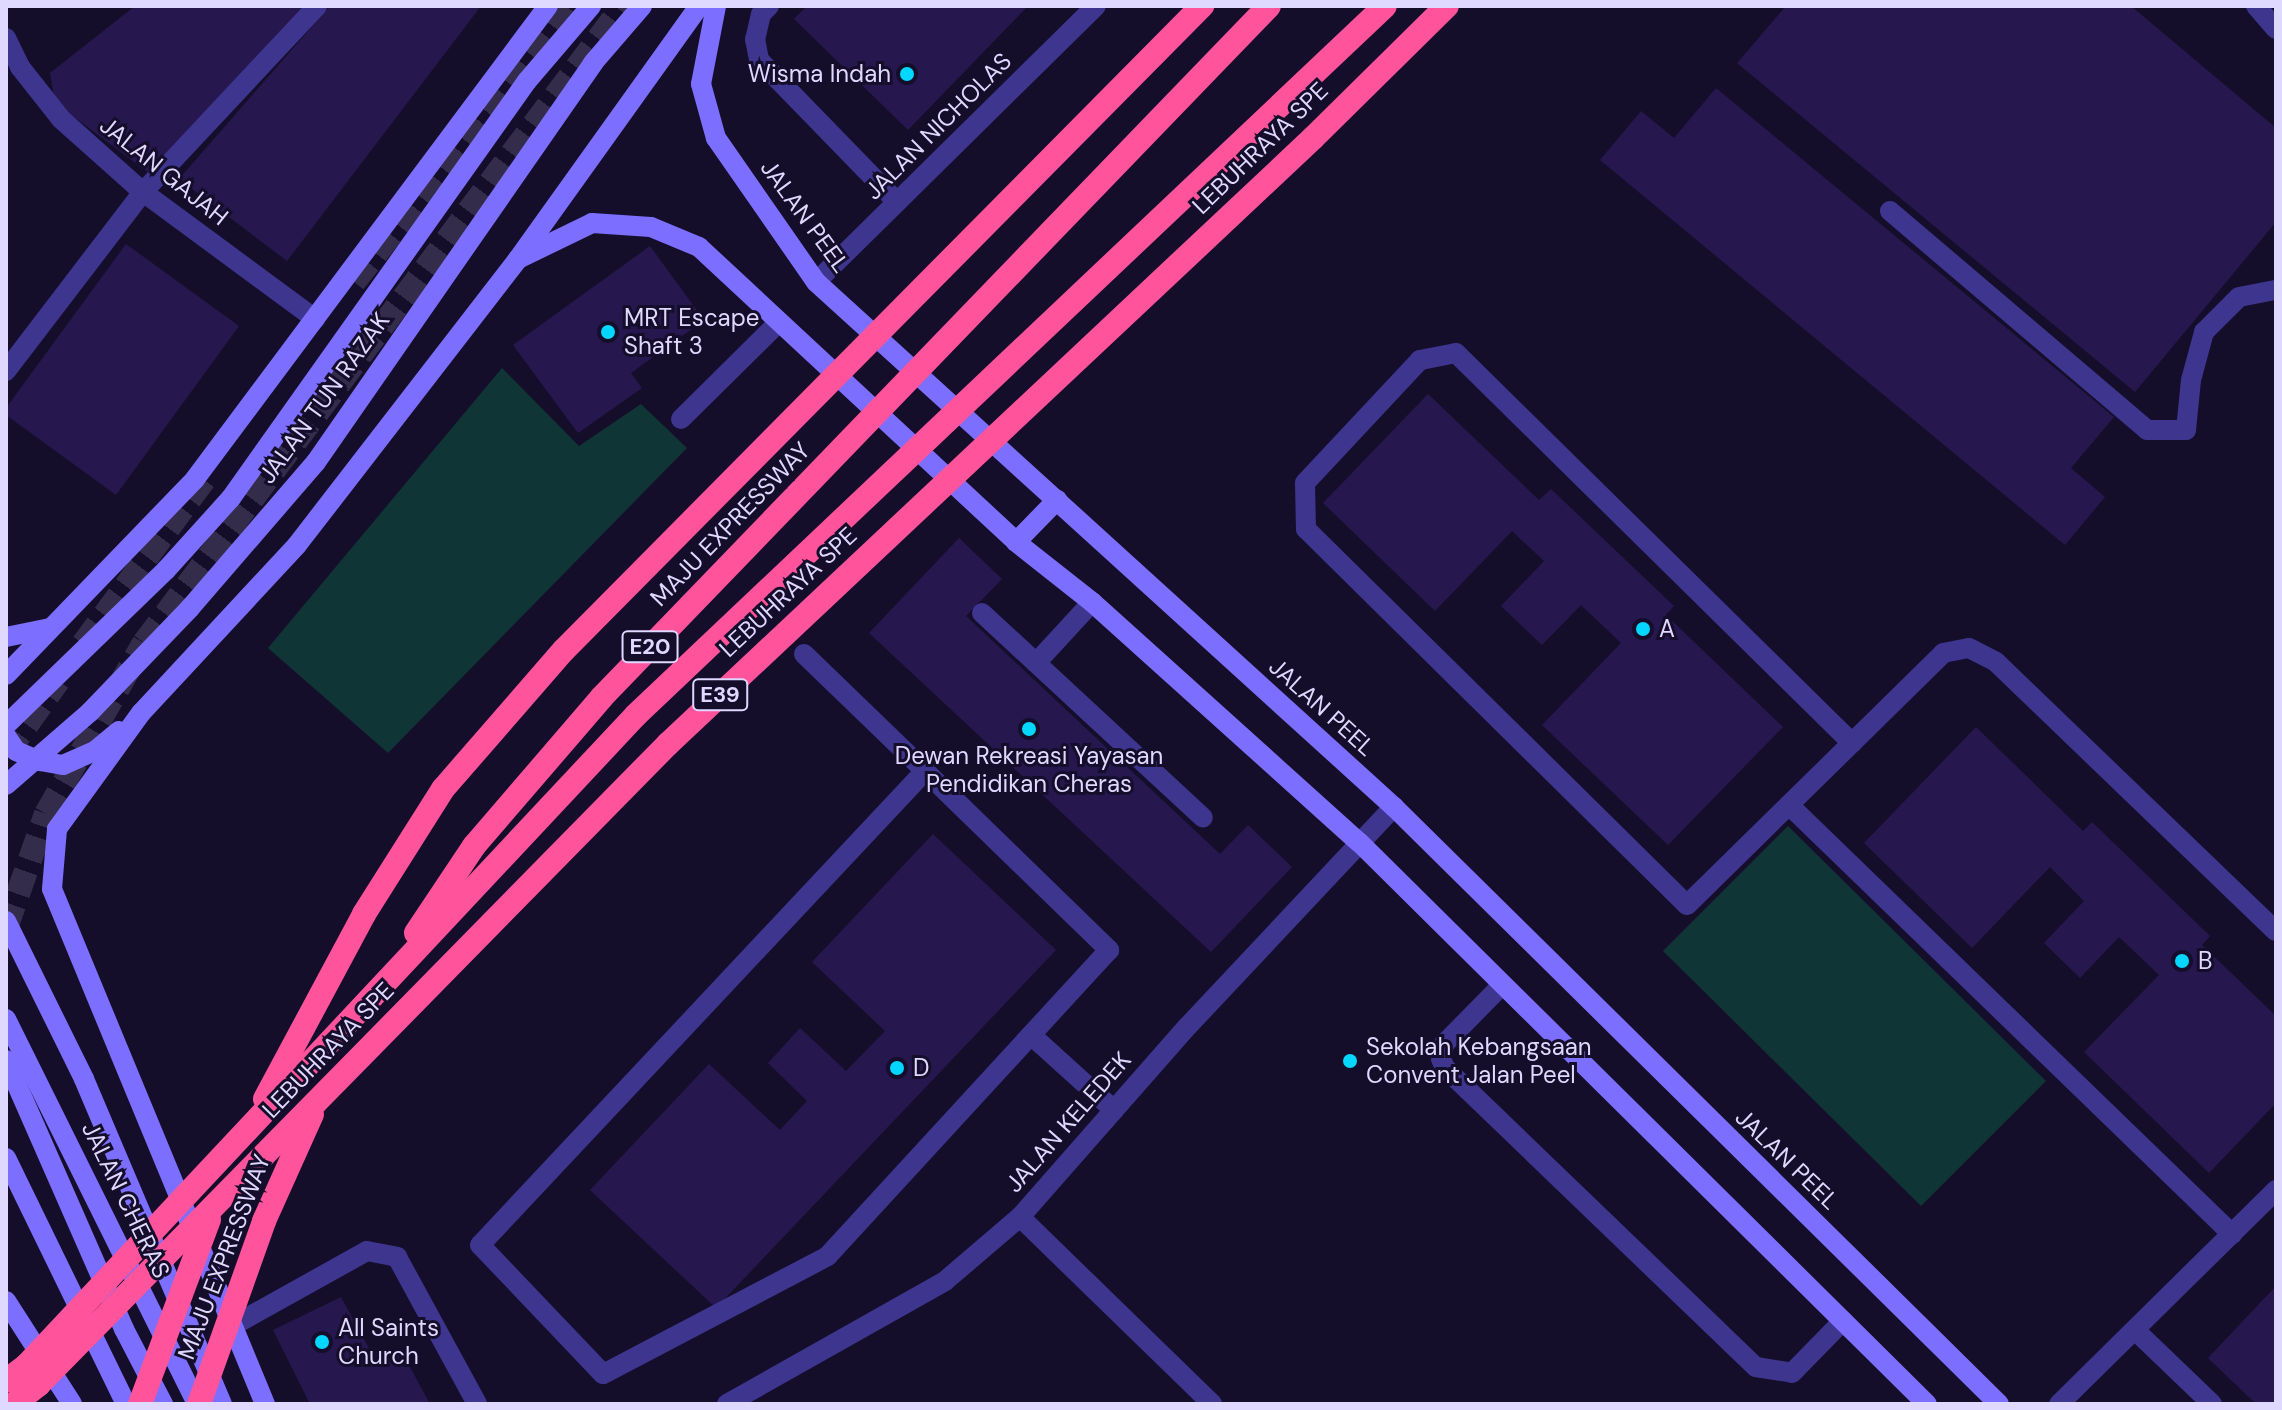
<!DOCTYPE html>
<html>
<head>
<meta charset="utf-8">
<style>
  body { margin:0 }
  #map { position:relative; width:2282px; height:1410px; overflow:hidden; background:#150e2b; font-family:"DM Sans",sans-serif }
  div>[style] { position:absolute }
  .green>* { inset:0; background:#103536 }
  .building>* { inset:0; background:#26184e }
  .highway-tunnel>* { height:24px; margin-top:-12px; transform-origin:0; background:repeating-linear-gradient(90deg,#332c4b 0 24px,transparent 0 36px) }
  .lane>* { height:20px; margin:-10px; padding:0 10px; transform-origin:10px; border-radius:10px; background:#3e358f }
  .street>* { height:20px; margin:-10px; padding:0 10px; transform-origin:10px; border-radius:10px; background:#3e358f }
  .secondary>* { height:20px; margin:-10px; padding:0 10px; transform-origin:10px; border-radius:10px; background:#7c6fff }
  .secondary-bridge>* { height:20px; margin:-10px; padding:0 10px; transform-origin:10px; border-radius:10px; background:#7c6fff }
  .highway-bridge>* { height:24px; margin:-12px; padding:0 12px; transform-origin:12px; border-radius:12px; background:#ff539b }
  .dots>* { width:22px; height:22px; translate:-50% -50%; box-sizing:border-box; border:4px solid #150e2b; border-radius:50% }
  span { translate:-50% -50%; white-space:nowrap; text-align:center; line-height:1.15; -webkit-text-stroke:6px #150e2b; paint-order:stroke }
  .shield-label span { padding:2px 6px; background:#150e2b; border:2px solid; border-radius:6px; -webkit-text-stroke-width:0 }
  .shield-label { font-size:22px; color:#dfd8ff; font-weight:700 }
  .poi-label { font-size:24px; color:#dfd8ff }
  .right { translate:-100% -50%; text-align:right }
  .left { translate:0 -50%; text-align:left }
  .street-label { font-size:24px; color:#dfd8ff }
  .frame { position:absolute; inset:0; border:8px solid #dfd8ff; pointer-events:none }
</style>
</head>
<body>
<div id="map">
  <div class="green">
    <div style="clip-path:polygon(502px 368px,579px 446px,641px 404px,687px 448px,388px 753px,268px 648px)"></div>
    <div style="clip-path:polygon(1788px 826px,2046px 1081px,1921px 1206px,1663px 951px)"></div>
  </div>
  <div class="building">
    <div style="clip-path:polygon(135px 6px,303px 6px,149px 173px,55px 103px,50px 73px)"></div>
    <div style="clip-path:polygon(330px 6px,481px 6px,287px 261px,179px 179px)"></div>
    <div style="clip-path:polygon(807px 6px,1028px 6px,908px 130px,794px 19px)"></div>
    <div style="clip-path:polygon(1786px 6px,2131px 6px,2276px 128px,2276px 222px,2135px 392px,1737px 63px)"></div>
    <div style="clip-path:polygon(1716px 88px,2114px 417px,2071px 468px,2105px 497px,2065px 545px,1600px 160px,1641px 111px,1674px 138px)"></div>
    <div style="clip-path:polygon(126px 244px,239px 326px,116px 495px,6px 415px,6px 408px)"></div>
    <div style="clip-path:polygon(650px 246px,704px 320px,631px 373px,642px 388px,578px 433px,513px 345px)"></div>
    <div style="clip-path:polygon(1428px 394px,1539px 500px,1551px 489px,1674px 606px,1666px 615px,1783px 727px,1668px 845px,1542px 725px,1621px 643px,1581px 605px,1542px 645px,1501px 606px,1544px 561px,1512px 531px,1435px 611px,1323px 503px)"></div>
    <div style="clip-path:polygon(959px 538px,1002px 579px,966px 616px,1220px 854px,1248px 825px,1292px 867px,1211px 952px,869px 633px)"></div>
    <div style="clip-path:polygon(1976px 727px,2083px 831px,2092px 822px,2210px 936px,2202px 945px,2276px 1016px,2276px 1103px,2209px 1173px,2084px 1052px,2159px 975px,2119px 937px,2080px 978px,2044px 943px,2084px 901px,2050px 867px,1972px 948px,1864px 843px)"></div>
    <div style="clip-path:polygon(933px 834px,1056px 950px,716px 1308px,590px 1190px,709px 1064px,780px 1130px,807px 1101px,768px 1063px,800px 1028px,846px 1071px,885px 1031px,812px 962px)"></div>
    <div style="clip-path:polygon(2276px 1286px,2276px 1404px,2256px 1404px,2208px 1358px)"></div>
    <div style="clip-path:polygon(341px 1297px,377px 1363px,403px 1354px,430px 1404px,310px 1404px,273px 1330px)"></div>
  </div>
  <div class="highway-tunnel">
    <div style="left:354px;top:282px;width:350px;rotate:-52.1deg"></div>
    <div style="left:83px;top:644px;width:207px;rotate:-53.6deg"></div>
    <div style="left:6px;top:754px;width:90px;rotate:-54.5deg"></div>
    <div style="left:6px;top:928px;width:121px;rotate:-70.7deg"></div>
    <div style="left:46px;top:814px;width:197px;rotate:-60.2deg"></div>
    <div style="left:144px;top:643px;width:797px;rotate:-53.06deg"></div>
  </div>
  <div class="lane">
    <div style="left:769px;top:6px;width:11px;rotate:135deg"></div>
    <div style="left:761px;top:14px;width:26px;rotate:103deg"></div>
    <div style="left:755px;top:39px;width:21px;rotate:79deg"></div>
    <div style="left:759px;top:60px;width:198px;rotate:45.8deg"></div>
    <div style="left:2256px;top:6px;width:30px;rotate:49deg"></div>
    <div style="left:1890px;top:211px;width:338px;rotate:40.4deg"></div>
    <div style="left:2147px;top:430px;width:39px"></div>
    <div style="left:2186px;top:430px;width:50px;rotate:-84.3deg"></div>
    <div style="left:2191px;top:380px;width:50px;rotate:-74.8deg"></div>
    <div style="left:2204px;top:332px;width:49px;rotate:-45deg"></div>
    <div style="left:2239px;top:297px;width:38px;rotate:-11deg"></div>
    <div style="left:6px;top:371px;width:225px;rotate:-52.6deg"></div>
    <div style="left:143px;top:192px;width:255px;rotate:-46.9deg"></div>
    <div style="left:681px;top:419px;width:138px;rotate:-44.7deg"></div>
    <div style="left:982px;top:613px;width:301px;rotate:42.8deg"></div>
    <div style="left:804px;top:654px;width:168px;rotate:44deg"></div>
    <div style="left:925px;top:771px;width:257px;rotate:44.2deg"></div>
    <div style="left:1109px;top:950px;width:415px;rotate:132.6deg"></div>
    <div style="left:828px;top:1256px;width:254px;rotate:152.3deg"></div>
    <div style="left:603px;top:1374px;width:178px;rotate:-133.6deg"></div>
    <div style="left:480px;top:1245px;width:650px;rotate:-46.81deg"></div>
    <div style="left:1036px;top:663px;width:83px;rotate:-47.4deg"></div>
    <div style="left:1852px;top:743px;width:556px;rotate:-135.44deg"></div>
    <div style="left:1456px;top:353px;width:37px;rotate:169deg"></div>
    <div style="left:1420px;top:360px;width:168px;rotate:133.1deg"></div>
    <div style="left:1305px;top:483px;width:46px;rotate:88.8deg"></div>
    <div style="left:1306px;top:529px;width:535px;rotate:44.62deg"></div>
    <div style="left:1687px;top:905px;width:359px;rotate:-44.5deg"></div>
    <div style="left:1943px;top:653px;width:26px;rotate:-11deg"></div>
    <div style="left:1969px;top:648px;width:30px;rotate:27deg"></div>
    <div style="left:1996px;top:662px;width:388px;rotate:43.9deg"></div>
    <div style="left:1789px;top:805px;width:617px;rotate:44.08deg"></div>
    <div style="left:1502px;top:985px;width:83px;rotate:134.5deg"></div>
    <div style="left:1444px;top:1044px;width:15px;rotate:101deg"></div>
    <div style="left:1441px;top:1059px;width:10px;rotate:66deg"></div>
    <div style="left:1445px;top:1068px;width:431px;rotate:43.9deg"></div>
    <div style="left:1756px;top:1367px;width:36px;rotate:9deg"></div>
    <div style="left:1792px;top:1373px;width:73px;rotate:-45.6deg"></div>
    <div style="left:1031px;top:1035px;width:112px;rotate:42.1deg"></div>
    <div style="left:1020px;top:1217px;width:268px;rotate:44.2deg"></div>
    <div style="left:234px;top:1325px;width:152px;rotate:-29.1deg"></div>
    <div style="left:367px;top:1251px;width:31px;rotate:11deg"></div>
    <div style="left:397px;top:1257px;width:167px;rotate:61.4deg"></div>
    <div style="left:2136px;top:1331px;width:105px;rotate:43.8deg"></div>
    <div style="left:2059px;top:1404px;width:305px;rotate:-44.6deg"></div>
  </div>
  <div class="street">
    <div style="left:6px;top:38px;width:32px;rotate:64deg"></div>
    <div style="left:20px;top:67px;width:66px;rotate:51.7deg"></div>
    <div style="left:61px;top:119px;width:110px;rotate:41.7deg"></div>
    <div style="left:143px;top:192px;width:214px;rotate:36.4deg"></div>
    <div style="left:816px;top:282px;width:393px;rotate:-44.6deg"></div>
    <div style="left:727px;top:1404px;width:250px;rotate:-29.4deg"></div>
    <div style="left:945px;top:1281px;width:99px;rotate:-40.5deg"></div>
    <div style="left:1020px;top:1217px;width:254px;rotate:-48.7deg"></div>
    <div style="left:1188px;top:1026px;width:301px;rotate:-46.8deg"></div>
  </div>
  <div class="secondary">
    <div style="left:716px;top:6px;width:79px;rotate:100.9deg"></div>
    <div style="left:701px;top:84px;width:56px;rotate:74.5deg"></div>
    <div style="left:716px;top:138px;width:175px;rotate:55.2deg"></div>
    <div style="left:816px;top:282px;width:781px;rotate:42.25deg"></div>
    <div style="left:1394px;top:807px;width:850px;rotate:44.62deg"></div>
    <div style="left:518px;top:259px;width:82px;rotate:-25.9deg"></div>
    <div style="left:592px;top:223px;width:59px;rotate:3.9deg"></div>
    <div style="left:651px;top:227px;width:52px;rotate:22.6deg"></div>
    <div style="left:699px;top:247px;width:433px;rotate:42.9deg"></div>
    <div style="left:1016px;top:542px;width:97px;rotate:38.3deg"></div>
    <div style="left:1092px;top:602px;width:359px;rotate:42deg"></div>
    <div style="left:1359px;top:842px;width:799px;rotate:44.7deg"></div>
    <div style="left:1016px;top:542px;width:59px;rotate:-45.7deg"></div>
    <div style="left:6px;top:637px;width:45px;rotate:-11.6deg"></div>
    <div style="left:6px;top:675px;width:272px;rotate:-46deg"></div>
    <div style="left:195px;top:479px;width:590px;rotate:-53.27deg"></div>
    <div style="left:6px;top:736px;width:18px;rotate:56deg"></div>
    <div style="left:16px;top:751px;width:26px;rotate:23deg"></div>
    <div style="left:40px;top:761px;width:23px;rotate:10deg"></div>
    <div style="left:63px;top:765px;width:35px;rotate:-24deg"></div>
    <div style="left:95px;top:751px;width:31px;rotate:-40deg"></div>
    <div style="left:6px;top:1019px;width:430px;rotate:63.6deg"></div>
    <div style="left:6px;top:1060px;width:294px;rotate:66.3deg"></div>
    <div style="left:124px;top:1329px;width:85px;rotate:62.5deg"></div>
    <div style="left:84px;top:1079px;width:353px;rotate:67deg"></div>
    <div style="left:6px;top:1158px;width:274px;rotate:64deg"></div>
    <div style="left:6px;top:1301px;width:122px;rotate:57.3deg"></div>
    <div style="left:265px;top:1404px;width:557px;rotate:-112.47deg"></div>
    <div style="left:52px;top:889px;width:60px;rotate:-85.2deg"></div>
    <div style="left:57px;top:829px;width:143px;rotate:-54.1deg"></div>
    <div style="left:141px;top:713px;width:229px;rotate:-47.1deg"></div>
    <div style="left:297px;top:545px;width:361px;rotate:-52.3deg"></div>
    <div style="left:518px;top:259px;width:311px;rotate:-54.4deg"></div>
  </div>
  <div class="secondary-bridge">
    <div style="left:6px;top:725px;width:223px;rotate:-44.1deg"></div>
    <div style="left:166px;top:570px;width:97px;rotate:-47.9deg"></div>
    <div style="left:231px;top:498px;width:511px;rotate:-54.63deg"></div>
    <div style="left:527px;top:81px;width:99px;rotate:-49.5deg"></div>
    <div style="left:6px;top:785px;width:111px;rotate:-41deg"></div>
    <div style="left:90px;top:712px;width:144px;rotate:-46.1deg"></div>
    <div style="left:190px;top:608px;width:193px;rotate:-49.2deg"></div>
    <div style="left:316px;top:462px;width:486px;rotate:-55.2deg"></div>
    <div style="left:593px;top:63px;width:75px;rotate:-49.3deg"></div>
    <div style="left:6px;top:921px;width:176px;rotate:63.7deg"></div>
  </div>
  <div class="highway-bridge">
    <div style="left:416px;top:933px;width:105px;rotate:-56.3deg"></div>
    <div style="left:474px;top:846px;width:196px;rotate:-49.3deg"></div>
    <div style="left:602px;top:697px;width:960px;rotate:-46.01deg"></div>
    <div style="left:265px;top:1099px;width:210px;rotate:-61.8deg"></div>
    <div style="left:364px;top:914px;width:148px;rotate:-57.7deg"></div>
    <div style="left:443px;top:789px;width:184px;rotate:-49deg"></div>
    <div style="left:564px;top:650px;width:907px;rotate:-45.27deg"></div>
    <div style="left:6px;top:1381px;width:25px;rotate:-37deg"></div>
    <div style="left:26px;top:1366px;width:892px;rotate:-46.86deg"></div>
    <div style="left:636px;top:715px;width:1031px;rotate:-43.43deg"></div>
    <div style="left:14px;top:1404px;width:31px;rotate:-38deg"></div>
    <div style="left:38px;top:1385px;width:899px;rotate:-45.5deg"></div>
    <div style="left:668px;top:744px;width:885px;rotate:-43.21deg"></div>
    <div style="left:1313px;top:138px;width:188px;rotate:-44.6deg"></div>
    <div style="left:140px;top:1404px;width:197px;rotate:-69.5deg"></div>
    <div style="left:199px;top:1404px;width:194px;rotate:-70.4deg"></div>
    <div style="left:264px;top:1221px;width:117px;rotate:-65.8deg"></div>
  </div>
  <div class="dots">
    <div style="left:907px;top:74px;background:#04d7ff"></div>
    <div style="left:608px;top:332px;background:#04d7ff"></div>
    <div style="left:1643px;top:629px;background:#04d7ff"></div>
    <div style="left:1029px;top:729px;background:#04d7ff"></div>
    <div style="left:2182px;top:961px;background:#04d7ff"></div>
    <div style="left:1350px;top:1061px;background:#04d7ff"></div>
    <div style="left:897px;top:1068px;background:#04d7ff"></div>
    <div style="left:322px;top:1342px;background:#04d7ff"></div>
  </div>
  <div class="shield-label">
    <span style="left:650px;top:647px">E20</span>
    <span style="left:720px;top:695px">E39</span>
  </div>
  <div class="poi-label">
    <span class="right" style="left:891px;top:74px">Wisma Indah</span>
    <span class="left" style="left:624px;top:332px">MRT Escape<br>Shaft 3</span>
    <span class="left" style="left:1659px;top:629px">A</span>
    <span style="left:1029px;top:770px">Dewan Rekreasi Yayasan<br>Pendidikan Cheras</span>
    <span class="left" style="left:2198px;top:961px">B</span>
    <span class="left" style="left:1366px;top:1061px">Sekolah Kebangsaan<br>Convent Jalan Peel</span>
    <span class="left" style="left:913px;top:1068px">D</span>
    <span class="left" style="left:338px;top:1342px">All Saints<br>Church</span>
  </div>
  <div class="street-label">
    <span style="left:938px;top:126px;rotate:-45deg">JALAN NICHOLAS</span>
    <span style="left:1260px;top:148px;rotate:-44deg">LEBUHRAYA SPE</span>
    <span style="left:164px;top:171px;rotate:39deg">JALAN GAJAH</span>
    <span style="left:805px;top:216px;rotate:54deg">JALAN PEEL</span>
    <span style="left:324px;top:398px;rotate:-54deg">JALAN TUN RAZAK</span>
    <span style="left:730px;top:524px;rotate:-46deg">MAJU EXPRESSWAY</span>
    <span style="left:788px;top:592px;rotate:-43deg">LEBUHRAYA SPE</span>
    <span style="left:1322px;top:707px;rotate:42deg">JALAN PEEL</span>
    <span style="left:328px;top:1050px;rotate:-46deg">LEBUHRAYA SPE</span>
    <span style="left:1068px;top:1122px;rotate:-49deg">JALAN KELEDEK</span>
    <span style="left:1787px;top:1159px;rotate:44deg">JALAN PEEL</span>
    <span style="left:126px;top:1200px;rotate:64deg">JALAN CHERAS</span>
    <span style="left:224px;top:1257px;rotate:-69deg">MAJU EXPRESSWAY</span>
  </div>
  <div class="frame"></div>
</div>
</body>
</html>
